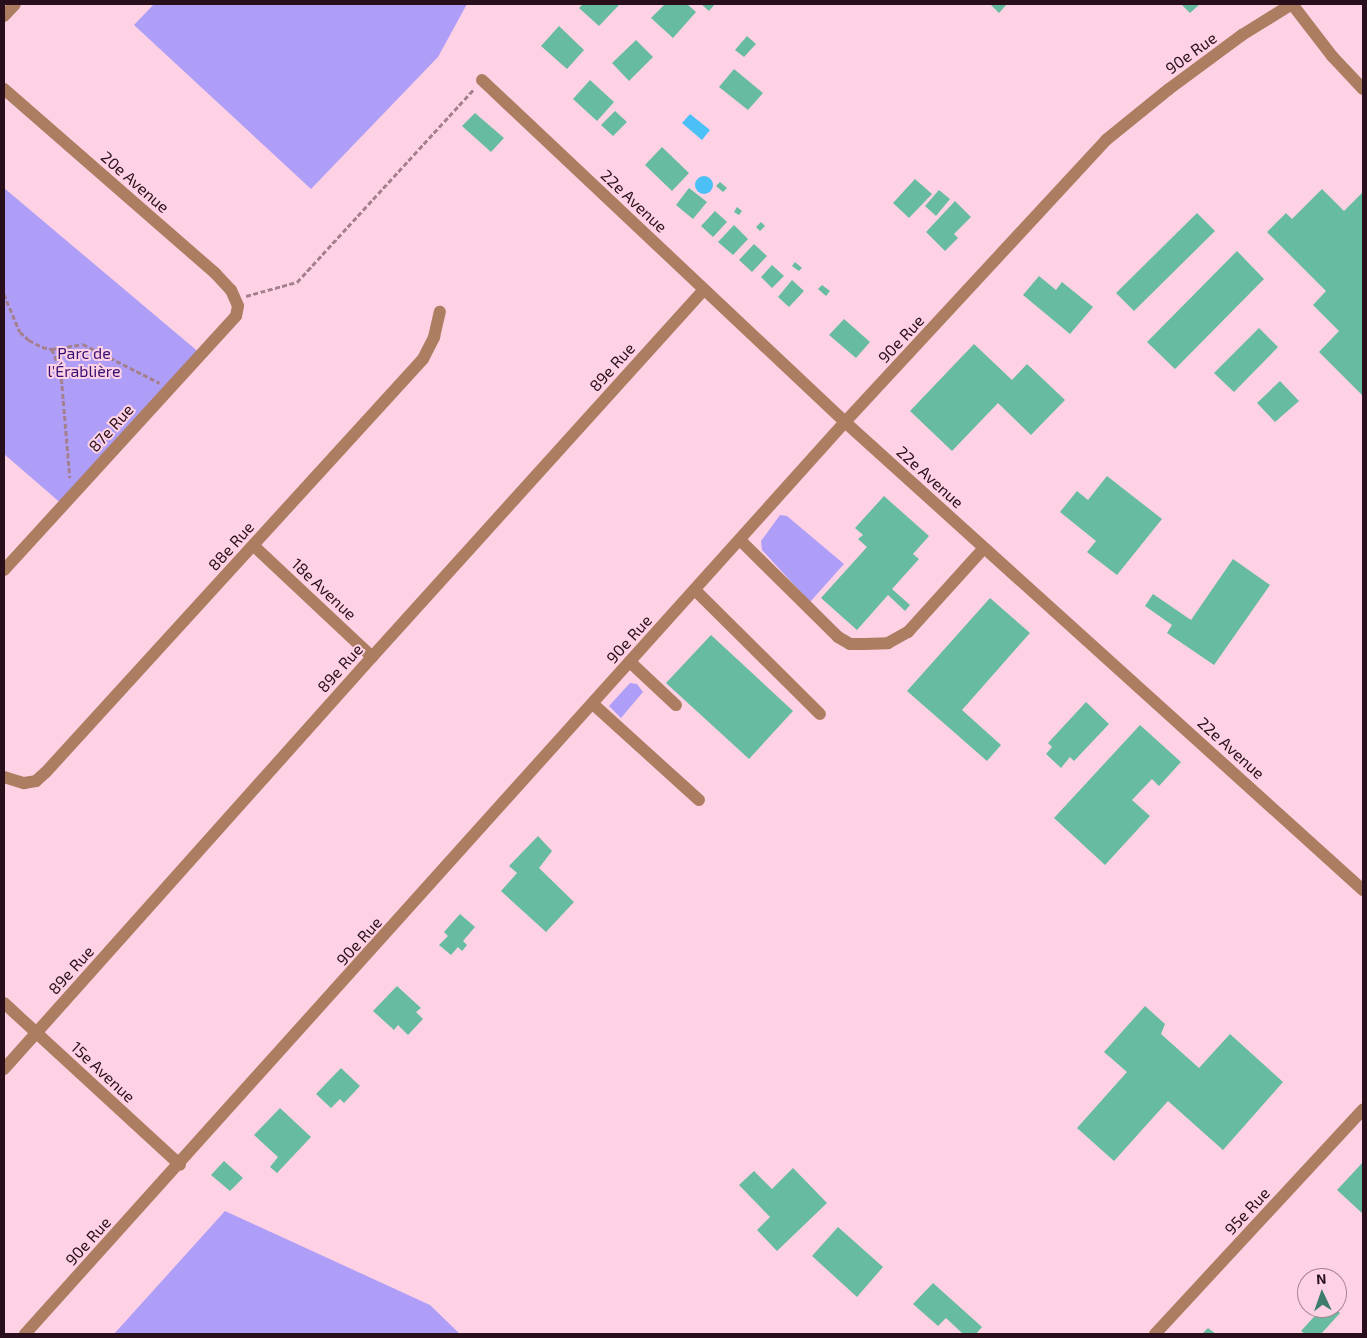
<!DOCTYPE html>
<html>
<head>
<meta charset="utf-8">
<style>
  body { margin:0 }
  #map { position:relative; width:1367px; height:1338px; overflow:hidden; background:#fed2e4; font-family:"Exo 2",sans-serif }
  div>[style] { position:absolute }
  .green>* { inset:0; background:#af9ef7 }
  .water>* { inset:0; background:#4ac0f6 }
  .round { border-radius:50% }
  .building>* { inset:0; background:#67bba1 }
  .path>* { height:2.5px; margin-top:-1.25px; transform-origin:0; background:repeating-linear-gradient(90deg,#a4808f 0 5px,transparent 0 7.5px) }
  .minor>* { height:12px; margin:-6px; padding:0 6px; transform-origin:6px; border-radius:6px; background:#ad7d61 }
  span { translate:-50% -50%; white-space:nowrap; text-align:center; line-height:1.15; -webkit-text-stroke:4px #fed2e4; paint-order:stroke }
  .street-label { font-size:16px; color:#280f1b }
  .park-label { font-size:16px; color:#360f73 }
  .frame { position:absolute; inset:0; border:5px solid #280f1b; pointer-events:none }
  .north { position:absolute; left:1297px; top:1268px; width:50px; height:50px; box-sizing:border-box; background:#fed2e4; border:1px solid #a88494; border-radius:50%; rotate:357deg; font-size:14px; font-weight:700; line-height:20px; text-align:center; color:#280f1b }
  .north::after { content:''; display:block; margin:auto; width:18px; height:22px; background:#3e7d6b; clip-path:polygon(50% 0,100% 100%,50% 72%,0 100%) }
</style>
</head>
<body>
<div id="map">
  <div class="green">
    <div style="clip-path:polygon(154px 4px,467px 4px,438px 57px,311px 189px,134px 25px)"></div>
    <div style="clip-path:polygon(4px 188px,201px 354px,63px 505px,4px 454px)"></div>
    <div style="clip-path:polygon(780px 515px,787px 516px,844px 564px,810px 602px,762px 550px,761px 541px)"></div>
    <div style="clip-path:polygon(630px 683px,637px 684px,643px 692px,621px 718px,609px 706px)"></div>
    <div style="clip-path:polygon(225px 1211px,430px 1305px,460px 1334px,114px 1334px)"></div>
  </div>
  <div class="water">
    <div style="clip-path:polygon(690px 114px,710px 130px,702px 140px,682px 123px)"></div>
    <div class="round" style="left:695px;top:176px;width:18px;height:18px"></div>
  </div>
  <div class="building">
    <div style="clip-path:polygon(583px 4px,620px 4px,599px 26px,579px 8px)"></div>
    <div style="clip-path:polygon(665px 4px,687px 4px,696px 12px,673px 38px,651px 18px)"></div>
    <div style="clip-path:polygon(701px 4px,715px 4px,709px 11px)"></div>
    <div style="clip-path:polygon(990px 4px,1007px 4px,999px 13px)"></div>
    <div style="clip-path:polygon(1181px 4px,1200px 4px,1190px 13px)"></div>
    <div style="clip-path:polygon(559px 26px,584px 50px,567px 69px,541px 46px)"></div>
    <div style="clip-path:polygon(747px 36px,756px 44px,744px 57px,735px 50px)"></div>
    <div style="clip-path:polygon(636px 40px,653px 57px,629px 81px,612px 63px)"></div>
    <div style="clip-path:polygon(734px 69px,763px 93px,748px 110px,719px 87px)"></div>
    <div style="clip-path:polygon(590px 80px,614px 102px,597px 121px,573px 99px)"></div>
    <div style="clip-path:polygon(615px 111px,627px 122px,613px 136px,601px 125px)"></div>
    <div style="clip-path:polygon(475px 113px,504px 138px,491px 152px,462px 126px)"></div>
    <div style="clip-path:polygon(662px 147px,689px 173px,672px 191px,645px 165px)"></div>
    <div style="clip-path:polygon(915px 179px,932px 194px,909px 218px,893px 203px)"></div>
    <div style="clip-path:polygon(720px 182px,727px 188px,723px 192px,716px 186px)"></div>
    <div style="clip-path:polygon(689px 188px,707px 202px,693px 219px,676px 205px)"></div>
    <div style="clip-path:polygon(1322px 189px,1344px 211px,1363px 192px,1363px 396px,1319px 352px,1339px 331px,1313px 305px,1326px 291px,1267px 232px,1286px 213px,1292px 219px)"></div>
    <div style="clip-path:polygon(939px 190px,950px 199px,936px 216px,925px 206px)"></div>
    <div style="clip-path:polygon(955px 201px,971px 217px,954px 234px,958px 238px,945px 251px,926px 232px)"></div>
    <div style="clip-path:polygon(737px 207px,742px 211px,739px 215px,734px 212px)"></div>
    <div style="clip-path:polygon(715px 211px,727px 222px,713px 237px,701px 226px)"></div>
    <div style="clip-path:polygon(1197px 213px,1215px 231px,1134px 311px,1116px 293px)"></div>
    <div style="clip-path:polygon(761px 222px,765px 226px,760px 231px,756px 227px)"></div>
    <div style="clip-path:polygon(734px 225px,748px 239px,733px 255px,718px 242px)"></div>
    <div style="clip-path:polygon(754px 244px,767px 256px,752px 272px,739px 260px)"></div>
    <div style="clip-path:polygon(1237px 251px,1264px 279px,1175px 369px,1147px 342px)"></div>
    <div style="clip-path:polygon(795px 262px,802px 268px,799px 271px,792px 266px)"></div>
    <div style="clip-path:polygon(772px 265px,784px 276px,772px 288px,761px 277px)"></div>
    <div style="clip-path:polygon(1039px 276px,1056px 290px,1062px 282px,1093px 307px,1070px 334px,1023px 295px)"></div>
    <div style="clip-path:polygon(792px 280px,804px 291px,789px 307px,778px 297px)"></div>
    <div style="clip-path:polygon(822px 285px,830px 291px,826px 296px,818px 289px)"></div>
    <div style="clip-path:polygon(844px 319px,870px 342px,856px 358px,829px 335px)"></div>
    <div style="clip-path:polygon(1259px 328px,1278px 347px,1234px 392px,1214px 373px)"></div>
    <div style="clip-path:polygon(974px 344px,1012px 380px,1027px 364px,1065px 400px,1031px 435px,998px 403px,952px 451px,910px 411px)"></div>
    <div style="clip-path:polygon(1280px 381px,1299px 401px,1275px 422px,1257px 403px)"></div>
    <div style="clip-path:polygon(1107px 476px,1162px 519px,1117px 575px,1087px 552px,1096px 541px,1060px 512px,1077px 491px,1088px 500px)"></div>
    <div style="clip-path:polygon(884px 496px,929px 536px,913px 554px,919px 559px,892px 589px,910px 605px,905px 611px,888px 595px,857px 630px,821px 598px,867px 547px,858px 539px,863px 535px,855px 528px)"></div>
    <div style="clip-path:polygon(1233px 559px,1270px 585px,1214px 665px,1167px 633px,1172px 625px,1145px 606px,1153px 594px,1191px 620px)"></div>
    <div style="clip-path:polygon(990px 598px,1030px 633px,962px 710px,1001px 745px,987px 761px,907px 691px)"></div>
    <div style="clip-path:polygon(711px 635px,793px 711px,749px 759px,666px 683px)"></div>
    <div style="clip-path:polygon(1086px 702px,1109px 724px,1074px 761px,1070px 757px,1061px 768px,1046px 754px,1052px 747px,1048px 743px)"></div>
    <div style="clip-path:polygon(1140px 725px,1181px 762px,1159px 786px,1152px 779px,1132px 800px,1150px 816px,1105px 865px,1054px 818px)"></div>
    <div style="clip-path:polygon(538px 836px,552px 851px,539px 868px,574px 902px,546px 932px,501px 891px,517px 873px,509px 866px)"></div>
    <div style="clip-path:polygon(460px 914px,475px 927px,463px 941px,467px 945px,462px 951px,458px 947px,451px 955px,439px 945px,448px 936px,444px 932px)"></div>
    <div style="clip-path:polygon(397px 986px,421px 1008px,416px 1012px,423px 1019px,408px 1035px,398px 1025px,394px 1030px,373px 1011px)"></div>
    <div style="clip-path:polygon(1145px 1006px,1165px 1024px,1161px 1034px,1199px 1068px,1230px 1034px,1283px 1082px,1223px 1150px,1168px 1101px,1114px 1161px,1077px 1128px,1127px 1072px,1104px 1052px)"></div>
    <div style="clip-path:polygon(341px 1068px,360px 1086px,344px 1103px,340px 1099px,331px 1108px,316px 1094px)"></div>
    <div style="clip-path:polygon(280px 1108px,311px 1137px,277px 1173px,270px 1167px,278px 1157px,254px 1135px)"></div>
    <div style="clip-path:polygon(224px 1161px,243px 1178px,230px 1191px,211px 1175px)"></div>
    <div style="clip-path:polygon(1363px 1162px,1363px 1214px,1337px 1190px)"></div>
    <div style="clip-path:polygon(793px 1168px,827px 1203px,777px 1251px,757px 1230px,770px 1217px,739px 1185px,754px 1171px,772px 1189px)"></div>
    <div style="clip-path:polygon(838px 1227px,883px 1267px,857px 1297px,812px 1256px)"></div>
    <div style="clip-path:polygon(933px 1283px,982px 1327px,976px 1334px,963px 1334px,946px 1318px,938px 1326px,913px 1304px)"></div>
    <div style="clip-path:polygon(1322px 1308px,1335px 1308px,1340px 1313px,1321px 1334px,1305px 1334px,1301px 1331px)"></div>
    <div style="clip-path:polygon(1208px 1328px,1216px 1334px,1202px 1334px)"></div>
  </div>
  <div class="path">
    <div style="left:4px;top:294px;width:41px;rotate:67.2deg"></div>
    <div style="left:20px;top:332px;width:12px;rotate:42deg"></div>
    <div style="left:29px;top:340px;width:15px;rotate:28deg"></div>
    <div style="left:42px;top:347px;width:10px;rotate:11deg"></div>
    <div style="left:52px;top:349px;width:31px;rotate:-9deg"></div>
    <div style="left:83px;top:344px;width:86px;rotate:26.9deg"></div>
    <div style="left:246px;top:296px;width:53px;rotate:-15.4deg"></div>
    <div style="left:297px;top:282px;width:262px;rotate:-47.5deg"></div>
    <div style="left:52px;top:349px;width:24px;rotate:68deg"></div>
    <div style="left:61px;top:371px;width:107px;rotate:85.2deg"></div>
  </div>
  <div class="minor">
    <div style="left:1292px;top:4px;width:66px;rotate:52.4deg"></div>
    <div style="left:1332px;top:56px;width:45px;rotate:46.8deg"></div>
    <div style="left:4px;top:16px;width:16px;rotate:-47deg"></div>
    <div style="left:482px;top:80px;width:499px;rotate:43.3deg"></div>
    <div style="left:845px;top:422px;width:698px;rotate:42.1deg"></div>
    <div style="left:4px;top:89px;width:280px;rotate:41.1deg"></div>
    <div style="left:215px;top:273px;width:23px;rotate:47deg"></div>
    <div style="left:231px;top:290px;width:17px;rotate:66deg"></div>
    <div style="left:238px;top:306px;width:10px;rotate:101deg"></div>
    <div style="left:236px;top:316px;width:344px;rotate:132.4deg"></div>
    <div style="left:740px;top:540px;width:138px;rotate:44.7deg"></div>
    <div style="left:838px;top:637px;width:14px;rotate:30deg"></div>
    <div style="left:850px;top:644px;width:14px"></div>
    <div style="left:864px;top:644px;width:24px;rotate:-2deg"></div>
    <div style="left:888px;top:643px;width:23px;rotate:-29deg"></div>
    <div style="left:908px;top:632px;width:113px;rotate:-47.9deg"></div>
    <div style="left:254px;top:546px;width:162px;rotate:43.2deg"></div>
    <div style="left:695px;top:590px;width:176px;rotate:44.8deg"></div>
    <div style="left:630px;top:662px;width:63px;rotate:43.1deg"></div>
    <div style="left:593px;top:704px;width:143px;rotate:42.2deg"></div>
    <div style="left:4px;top:777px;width:21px;rotate:17deg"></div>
    <div style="left:24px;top:783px;width:12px;rotate:-9deg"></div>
    <div style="left:36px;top:781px;width:13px;rotate:-42deg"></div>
    <div style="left:46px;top:772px;width:559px;rotate:-47.61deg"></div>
    <div style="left:423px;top:359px;width:25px;rotate:-63deg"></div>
    <div style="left:434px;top:337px;width:26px;rotate:-77deg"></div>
    <div style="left:4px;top:1003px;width:239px;rotate:42.6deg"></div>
    <div style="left:4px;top:1069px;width:552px;rotate:-48.23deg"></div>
    <div style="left:372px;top:657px;width:495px;rotate:-47.9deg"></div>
    <div style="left:25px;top:1334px;width:1226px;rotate:-48.04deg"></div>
    <div style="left:845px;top:422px;width:384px;rotate:-47.2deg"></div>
    <div style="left:1106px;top:140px;width:81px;rotate:-39deg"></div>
    <div style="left:1169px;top:89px;width:91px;rotate:-36.5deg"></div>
    <div style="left:1242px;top:35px;width:59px;rotate:-31.8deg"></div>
    <div style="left:1155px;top:1334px;width:306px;rotate:-47.2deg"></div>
  </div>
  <div class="street-label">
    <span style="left:1191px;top:53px;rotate:-36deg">90e Rue</span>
    <span style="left:135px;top:182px;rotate:41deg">20e Avenue</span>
    <span style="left:634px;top:201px;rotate:43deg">22e Avenue</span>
    <span style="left:901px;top:339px;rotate:-47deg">90e Rue</span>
    <span style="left:612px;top:367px;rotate:-48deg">89e Rue</span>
    <span style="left:111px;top:428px;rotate:-48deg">87e Rue</span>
    <span style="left:930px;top:477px;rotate:42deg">22e Avenue</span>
    <span style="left:231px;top:546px;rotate:-48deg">88e Rue</span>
    <span style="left:324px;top:589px;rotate:43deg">18e Avenue</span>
    <span style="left:629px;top:639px;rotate:-48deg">90e Rue</span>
    <span style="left:340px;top:668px;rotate:-48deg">89e Rue</span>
    <span style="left:1231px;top:748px;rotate:42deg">22e Avenue</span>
    <span style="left:359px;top:941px;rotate:-48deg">90e Rue</span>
    <span style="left:71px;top:970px;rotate:-48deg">89e Rue</span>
    <span style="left:103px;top:1072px;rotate:43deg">15e Avenue</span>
    <span style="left:1247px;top:1211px;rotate:-47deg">95e Rue</span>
    <span style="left:88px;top:1241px;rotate:-48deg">90e Rue</span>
  </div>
  <div class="park-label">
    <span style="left:84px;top:362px">Parc de<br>l'Érablière</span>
  </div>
  <div class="frame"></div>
  <div class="north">N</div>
</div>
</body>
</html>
